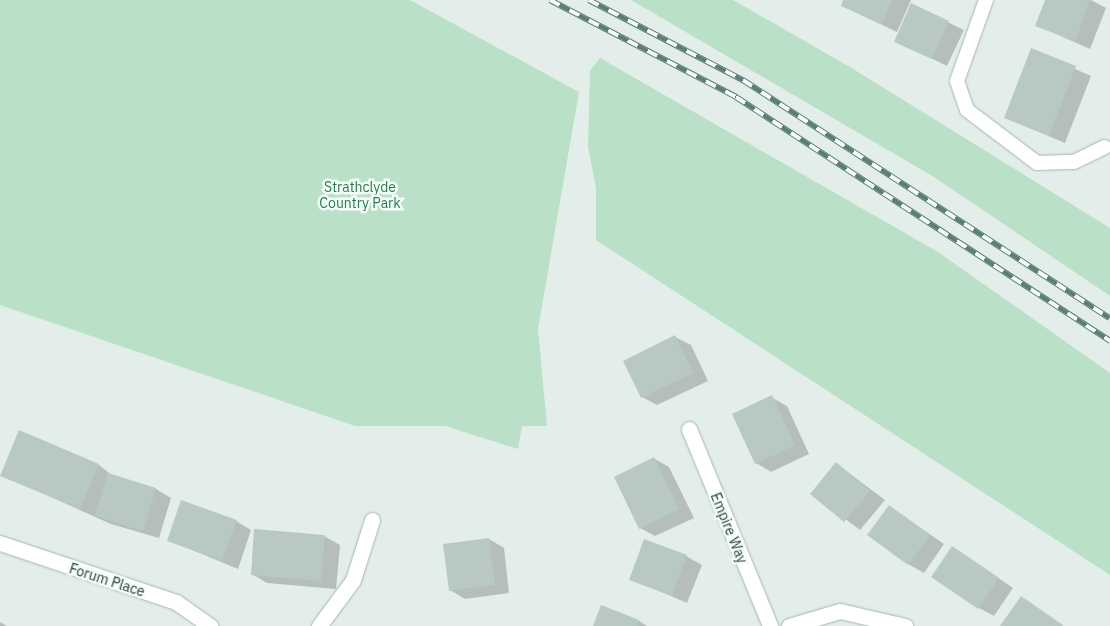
<!DOCTYPE html>
<html>
<head>
<meta charset="utf-8">
<style>
  body { margin:0 }
  #map { position:relative; width:1110px; height:626px; overflow:hidden; background:#e3eeea; font-family:"IBM Plex Sans",sans-serif }
  div>[style] { position:absolute }
  .green>* { inset:0; background:#bae1c7 }
  .shadow>* { inset:0; background:#0003 }
  .building>* { inset:0; background:#b8c9c3 }
  .roads { filter:drop-shadow(0 0 1px #a5b7b2) drop-shadow(0 0 1px #a5b7b2) }
  .lane>* { height:14px; margin:-7px; padding:0 7px; transform-origin:7px; border-radius:7px; background:#fff }
  .street>* { height:15px; margin:-7.5px; padding:0 7.5px; transform-origin:7.5px; border-radius:7.5px; background:#fff }
  .rail>* { height:5.5px; margin-top:-2.75px; transform-origin:0; background:repeating-linear-gradient(90deg,#f4faf7 0 11px,#5b7d76 0 22px); box-sizing:border-box; border-block:1px solid #5b7d76 }
  span { translate:-50% -50%; white-space:nowrap; text-align:center; line-height:1.15; -webkit-text-stroke:5px #f4faf7; paint-order:stroke }
  .park-label { font-size:14px; color:#277d4d }
  .street-label { font-size:14px; color:#21423b }
</style>
</head>
<body>
<div id="map">
  <div class="green">
    <div style="clip-path:polygon(0 0,410px 0,579px 92px,538px 329px,547px 426px,522px 426px,518px 449px,445px 426px,355px 426px,0 305px)"></div>
    <div style="clip-path:polygon(631px 0,733px 0,850px 67px,1110px 228px,1110px 296px,934px 177px)"></div>
    <div style="clip-path:polygon(600px 58px,938px 252px,1110px 373px,1110px 575px,596px 240px,596px 188px,588px 147px,590px 71px)"></div>
  </div>
  <div class="shadow">
    <div style="clip-path:polygon(845px 0,911px 0,897px 32px,842px 6px)"></div>
    <div style="clip-path:polygon(1046px 0,1091px 0,1106px 8px,1090px 49px,1036px 25px)"></div>
    <div style="clip-path:polygon(912px 5px,964px 30px,947px 66px,896px 41px)"></div>
    <div style="clip-path:polygon(1032px 50px,1091px 76px,1065px 143px,1005px 118px)"></div>
    <div style="clip-path:polygon(675px 337px,691px 345px,708px 381px,657px 405px,642px 397px)"></div>
    <div style="clip-path:polygon(771px 397px,787px 406px,809px 454px,771px 472px,756px 463px)"></div>
    <div style="clip-path:polygon(20px 432px,99px 465px,113px 476px,156px 489px,171px 498px,159px 538px,111px 524px,2px 475px)"></div>
    <div style="clip-path:polygon(653px 458px,669px 467px,694px 518px,655px 536px,640px 528px)"></div>
    <div style="clip-path:polygon(837px 464px,885px 500px,860px 530px,812px 494px)"></div>
    <div style="clip-path:polygon(889px 506px,944px 544px,924px 573px,908px 564px)"></div>
    <div style="clip-path:polygon(236px 521px,251px 530px,238px 569px,168px 540px)"></div>
    <div style="clip-path:polygon(324px 536px,340px 545px,336px 589px,267px 583px,252px 574px)"></div>
    <div style="clip-path:polygon(489px 539px,504px 548px,509px 593px,465px 599px,450px 590px)"></div>
    <div style="clip-path:polygon(953px 547px,1013px 588px,994px 616px,979px 608px)"></div>
    <div style="clip-path:polygon(686px 556px,702px 565px,687px 603px,631px 579px)"></div>
    <div style="clip-path:polygon(602px 607px,639px 621px,647px 626px,594px 626px)"></div>
    <div style="clip-path:polygon(0 622px,7px 626px,0 626px)"></div>
  </div>
  <div class="building">
    <div style="clip-path:polygon(843px 0,892px 0,882px 24px,841px 6px)"></div>
    <div style="clip-path:polygon(1045px 0,1090px 0,1075px 41px,1035px 26px)"></div>
    <div style="clip-path:polygon(911px 3px,949px 21px,932px 59px,894px 42px)"></div>
    <div style="clip-path:polygon(1031px 48px,1076px 66px,1049px 136px,1004px 118px)"></div>
    <div style="clip-path:polygon(675px 335px,693px 373px,641px 398px,623px 361px)"></div>
    <div style="clip-path:polygon(772px 395px,795px 445px,755px 464px,732px 414px)"></div>
    <div style="clip-path:polygon(19px 430px,99px 464px,80px 509px,0 476px)"></div>
    <div style="clip-path:polygon(654px 457px,679px 509px,639px 529px,614px 477px)"></div>
    <div style="clip-path:polygon(836px 462px,870px 491px,844px 522px,810px 494px)"></div>
    <div style="clip-path:polygon(108px 473px,156px 488px,143px 531px,95px 516px)"></div>
    <div style="clip-path:polygon(181px 500px,237px 520px,222px 561px,167px 541px)"></div>
    <div style="clip-path:polygon(889px 505px,930px 535px,908px 565px,867px 535px)"></div>
    <div style="clip-path:polygon(254px 529px,325px 535px,321px 581px,251px 575px)"></div>
    <div style="clip-path:polygon(489px 538px,495px 585px,449px 591px,443px 544px)"></div>
    <div style="clip-path:polygon(644px 539px,687px 555px,672px 596px,629px 580px)"></div>
    <div style="clip-path:polygon(952px 546px,999px 578px,978px 609px,931px 577px)"></div>
    <div style="clip-path:polygon(1021px 596px,1063px 625px,1062px 626px,1000px 626px)"></div>
    <div style="clip-path:polygon(601px 605px,639px 620px,637px 626px,593px 626px)"></div>
  </div>
  <div class="roads">
    <div class="lane">
      <div style="left:986px;top:0;width:86px;rotate:109.7deg"></div>
      <div style="left:957px;top:81px;width:31px;rotate:71deg"></div>
      <div style="left:967px;top:110px;width:88px;rotate:37.1deg"></div>
      <div style="left:1037px;top:163px;width:37px;rotate:-2deg"></div>
      <div style="left:1074px;top:162px;width:34px;rotate:-26deg"></div>
    </div>
    <div class="street">
      <div style="left:689px;top:429px;width:213px;rotate:67.6deg"></div>
      <div style="left:0;top:543px;width:186px;rotate:18.5deg"></div>
      <div style="left:176px;top:602px;width:42px;rotate:35.2deg"></div>
      <div style="left:319px;top:626px;width:57px;rotate:-53.5deg"></div>
      <div style="left:353px;top:580px;width:63px;rotate:-72.4deg"></div>
      <div style="left:789px;top:626px;width:53px;rotate:-16.4deg"></div>
      <div style="left:840px;top:611px;width:67px;rotate:13deg"></div>
    </div>
  </div>
  <div class="rail">
    <div style="left:550px;top:0;width:210px;rotate:27.5deg"></div>
    <div style="left:736px;top:97px;width:447px;rotate:33.1deg"></div>
    <div style="left:589px;top:0;width:174px;rotate:27.5deg"></div>
    <div style="left:743px;top:80px;width:437px;rotate:33deg"></div>
  </div>
  <div class="park-label">
    <span style="left:360px;top:195px">Strathclyde<br>Country Park</span>
  </div>
  <div class="street-label">
    <span style="left:729px;top:528px;rotate:68deg">Empire Way</span>
    <span style="left:107px;top:580px;rotate:18deg">Forum Place</span>
  </div>
</div>
</body>
</html>
